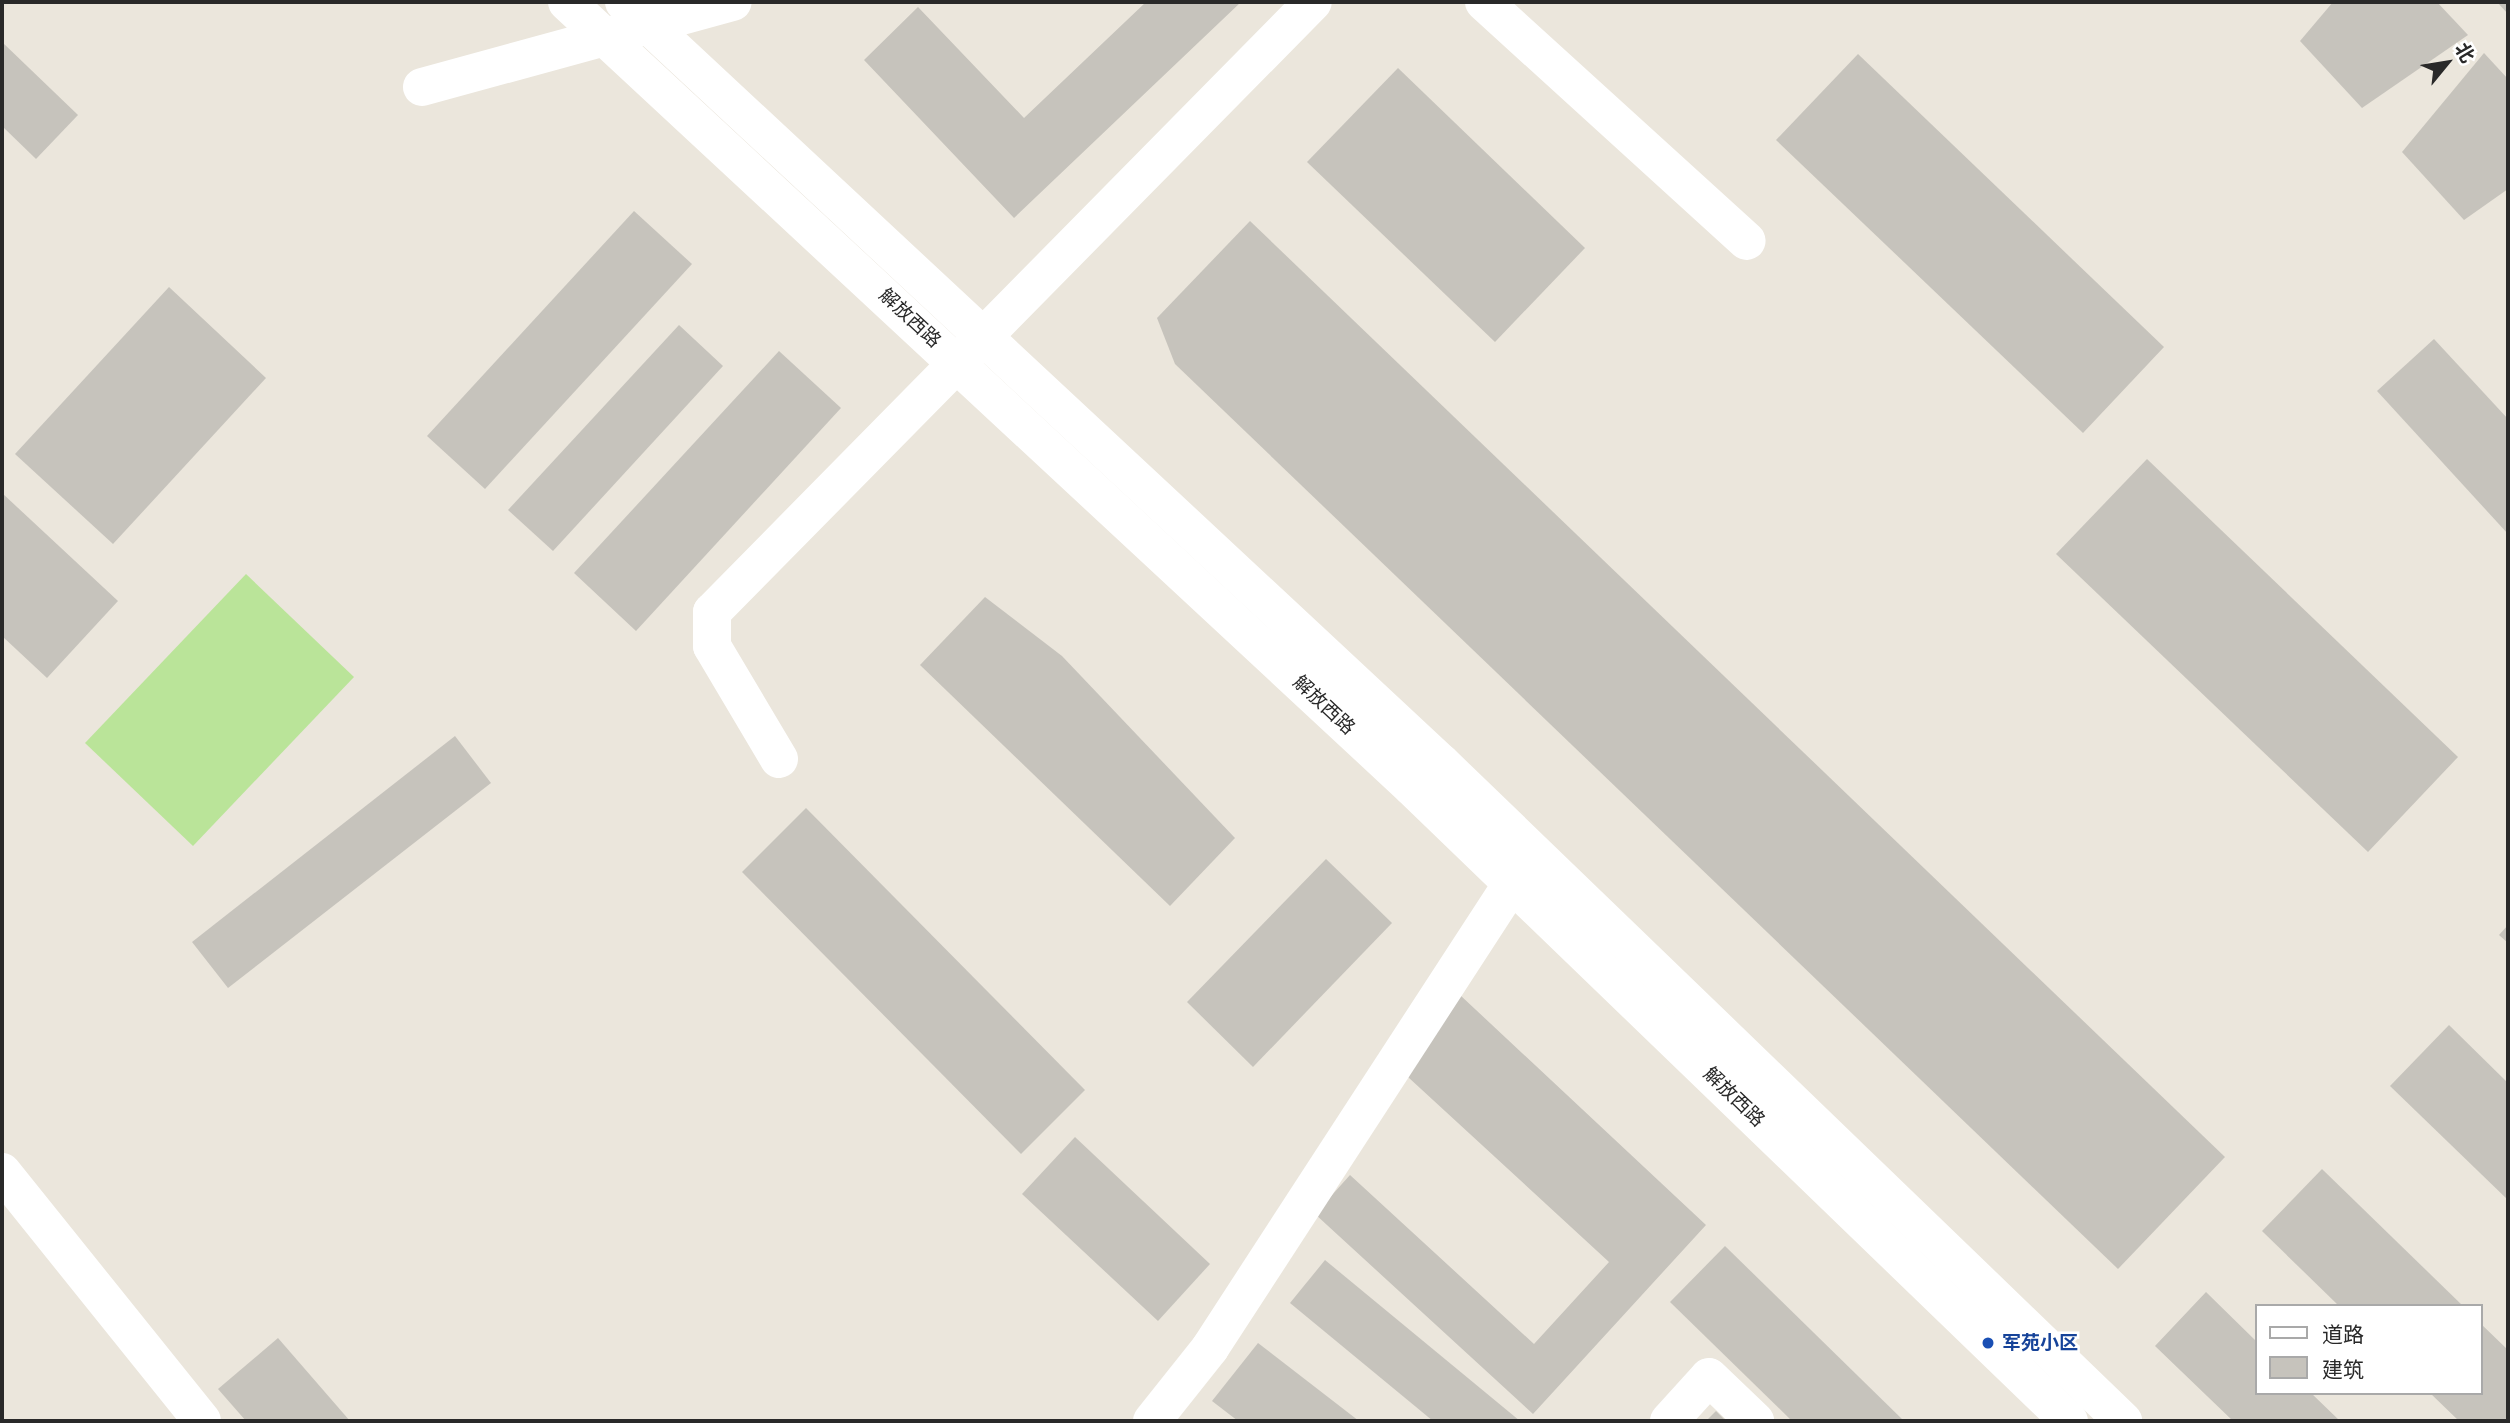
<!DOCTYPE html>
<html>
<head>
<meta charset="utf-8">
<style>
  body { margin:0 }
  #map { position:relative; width:2510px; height:1423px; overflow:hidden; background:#ebe6dc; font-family:Raleway,"Noto Sans SC",sans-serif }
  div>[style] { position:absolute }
  .pitch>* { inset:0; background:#bae499 }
  .building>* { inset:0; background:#c6c3bc }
  .minor>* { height:38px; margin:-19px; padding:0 19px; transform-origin:19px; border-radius:19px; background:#fff }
  .dots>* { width:19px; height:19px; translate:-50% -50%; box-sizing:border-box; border:4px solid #fff; border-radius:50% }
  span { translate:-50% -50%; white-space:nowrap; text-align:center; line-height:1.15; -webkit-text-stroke:5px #fff; paint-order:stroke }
  .street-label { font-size:19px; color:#292929 }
  .transit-label { font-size:19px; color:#164399; font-weight:700 }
  .left { translate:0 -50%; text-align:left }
  .frame { position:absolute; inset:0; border:4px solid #292929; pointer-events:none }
  .legend { position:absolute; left:2255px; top:1304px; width:228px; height:91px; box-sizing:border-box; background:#fff; border:2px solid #a9a9a9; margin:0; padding:9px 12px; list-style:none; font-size:21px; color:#292929 }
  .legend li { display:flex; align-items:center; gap:14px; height:35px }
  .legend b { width:35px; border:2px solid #a9a9a9 }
  .north { position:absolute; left:2412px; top:28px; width:70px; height:70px; -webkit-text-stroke:5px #fff; paint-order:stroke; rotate:60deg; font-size:19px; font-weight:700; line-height:28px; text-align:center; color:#292929 }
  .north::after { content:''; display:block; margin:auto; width:24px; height:32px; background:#292929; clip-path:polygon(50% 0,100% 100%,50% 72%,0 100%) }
</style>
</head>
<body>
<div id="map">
  <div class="pitch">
    <div style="clip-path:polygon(246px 574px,354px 677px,193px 846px,85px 743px)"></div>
  </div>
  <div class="building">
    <div style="clip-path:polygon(1146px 2px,1241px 2px,1014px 218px,864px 60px,918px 7px,1024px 118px)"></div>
    <div style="clip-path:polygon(2333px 2px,2437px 2px,2468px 35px,2362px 108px,2300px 41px)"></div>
    <div style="clip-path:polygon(2497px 2px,2508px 2px,2508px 14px)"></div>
    <div style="clip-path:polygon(2px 42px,78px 115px,36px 159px,2px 126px)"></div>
    <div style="clip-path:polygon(2484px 53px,2508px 79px,2508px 189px,2464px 220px,2402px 152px)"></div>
    <div style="clip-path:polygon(1858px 54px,2164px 347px,2083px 433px,1776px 140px)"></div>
    <div style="clip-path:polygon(1398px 68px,1585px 248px,1495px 342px,1307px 162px)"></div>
    <div style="clip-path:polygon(634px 211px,692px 264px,485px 489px,427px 436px)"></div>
    <div style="clip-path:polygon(1250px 221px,2225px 1157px,2118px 1269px,1175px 364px,1157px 318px)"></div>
    <div style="clip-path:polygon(169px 287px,266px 378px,113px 544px,15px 454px)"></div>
    <div style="clip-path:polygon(679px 325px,723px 366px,553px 551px,508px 510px)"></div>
    <div style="clip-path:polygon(2434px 339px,2508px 419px,2508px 534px,2377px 391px)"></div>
    <div style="clip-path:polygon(779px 351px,841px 408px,636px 631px,574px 573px)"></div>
    <div style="clip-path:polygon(2147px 459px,2458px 757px,2368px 852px,2056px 554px)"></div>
    <div style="clip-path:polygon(2px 493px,118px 601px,47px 678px,2px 636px)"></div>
    <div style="clip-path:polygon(985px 597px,1062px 656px,1235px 838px,1170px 906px,920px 665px)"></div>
    <div style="clip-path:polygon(455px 736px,491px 783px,228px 988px,192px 942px)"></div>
    <div style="clip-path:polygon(806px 808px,1085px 1090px,1021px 1154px,742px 872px)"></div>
    <div style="clip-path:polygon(1326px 859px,1392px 923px,1253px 1067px,1187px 1002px)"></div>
    <div style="clip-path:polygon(2508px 925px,2508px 943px,2499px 935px)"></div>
    <div style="clip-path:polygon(1460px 995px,1706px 1225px,1533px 1414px,1315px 1214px,1350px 1175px,1534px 1344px,1609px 1262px,1396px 1066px)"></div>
    <div style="clip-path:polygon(2449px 1025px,2508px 1083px,2508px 1200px,2390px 1086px)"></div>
    <div style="clip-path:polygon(1075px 1137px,1210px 1264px,1158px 1321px,1022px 1194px)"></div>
    <div style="clip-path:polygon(2322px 1169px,2463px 1306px,2339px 1306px,2262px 1231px)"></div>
    <div style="clip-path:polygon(1725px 1246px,1904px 1421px,1792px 1421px,1670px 1302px)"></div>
    <div style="clip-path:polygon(1325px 1260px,1520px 1421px,1433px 1421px,1290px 1303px)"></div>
    <div style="clip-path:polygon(2206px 1292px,2256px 1341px,2256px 1393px,2311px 1393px,2340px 1421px,2233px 1421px,2155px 1346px)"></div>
    <div style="clip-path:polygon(2480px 1323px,2508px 1350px,2506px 1421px,2459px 1421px,2430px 1393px,2480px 1393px)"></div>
    <div style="clip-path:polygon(278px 1338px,350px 1421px,246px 1421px,218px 1389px)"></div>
    <div style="clip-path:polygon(1258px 1343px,1359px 1421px,1238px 1421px,1212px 1401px)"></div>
    <div style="clip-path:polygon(1716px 1411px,1726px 1421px,1706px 1421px)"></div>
  </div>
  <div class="minor">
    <div style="left:567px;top:2px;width:1153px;rotate:42.89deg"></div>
    <div style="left:1412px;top:787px;width:913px;rotate:43.98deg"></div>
    <div style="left:624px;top:2px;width:1117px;rotate:42.97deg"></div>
    <div style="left:1441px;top:763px;width:948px;rotate:43.97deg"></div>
    <div style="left:1484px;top:2px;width:355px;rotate:42.3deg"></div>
    <div style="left:422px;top:87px;width:322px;rotate:-15.3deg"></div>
    <div style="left:779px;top:759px;width:131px;rotate:-120.7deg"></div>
    <div style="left:712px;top:646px;width:34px;rotate:-90deg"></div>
    <div style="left:712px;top:612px;width:856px;rotate:-45.43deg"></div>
    <div style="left:2px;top:1172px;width:319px;rotate:51.2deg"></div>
    <div style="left:1152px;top:1421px;width:93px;rotate:-51.5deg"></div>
    <div style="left:1210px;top:1348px;width:580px;rotate:-56.97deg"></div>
    <div style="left:1669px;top:1421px;width:59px;rotate:-47.7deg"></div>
    <div style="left:1709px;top:1377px;width:64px;rotate:43.7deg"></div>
  </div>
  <div class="dots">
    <div style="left:1988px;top:1343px;background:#1a4fb4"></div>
  </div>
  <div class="street-label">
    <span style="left:910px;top:318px;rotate:43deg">解放西路</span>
    <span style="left:1324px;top:705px;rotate:43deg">解放西路</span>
    <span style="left:1734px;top:1097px;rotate:44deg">解放西路</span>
  </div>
  <div class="transit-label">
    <span class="left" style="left:2002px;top:1343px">军苑小区</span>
  </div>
  <div class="frame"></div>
  <ul class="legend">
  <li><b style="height:9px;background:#fff"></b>道路</li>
  <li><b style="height:19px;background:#c6c3bc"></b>建筑</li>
  </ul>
  <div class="north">北</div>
</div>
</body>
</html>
